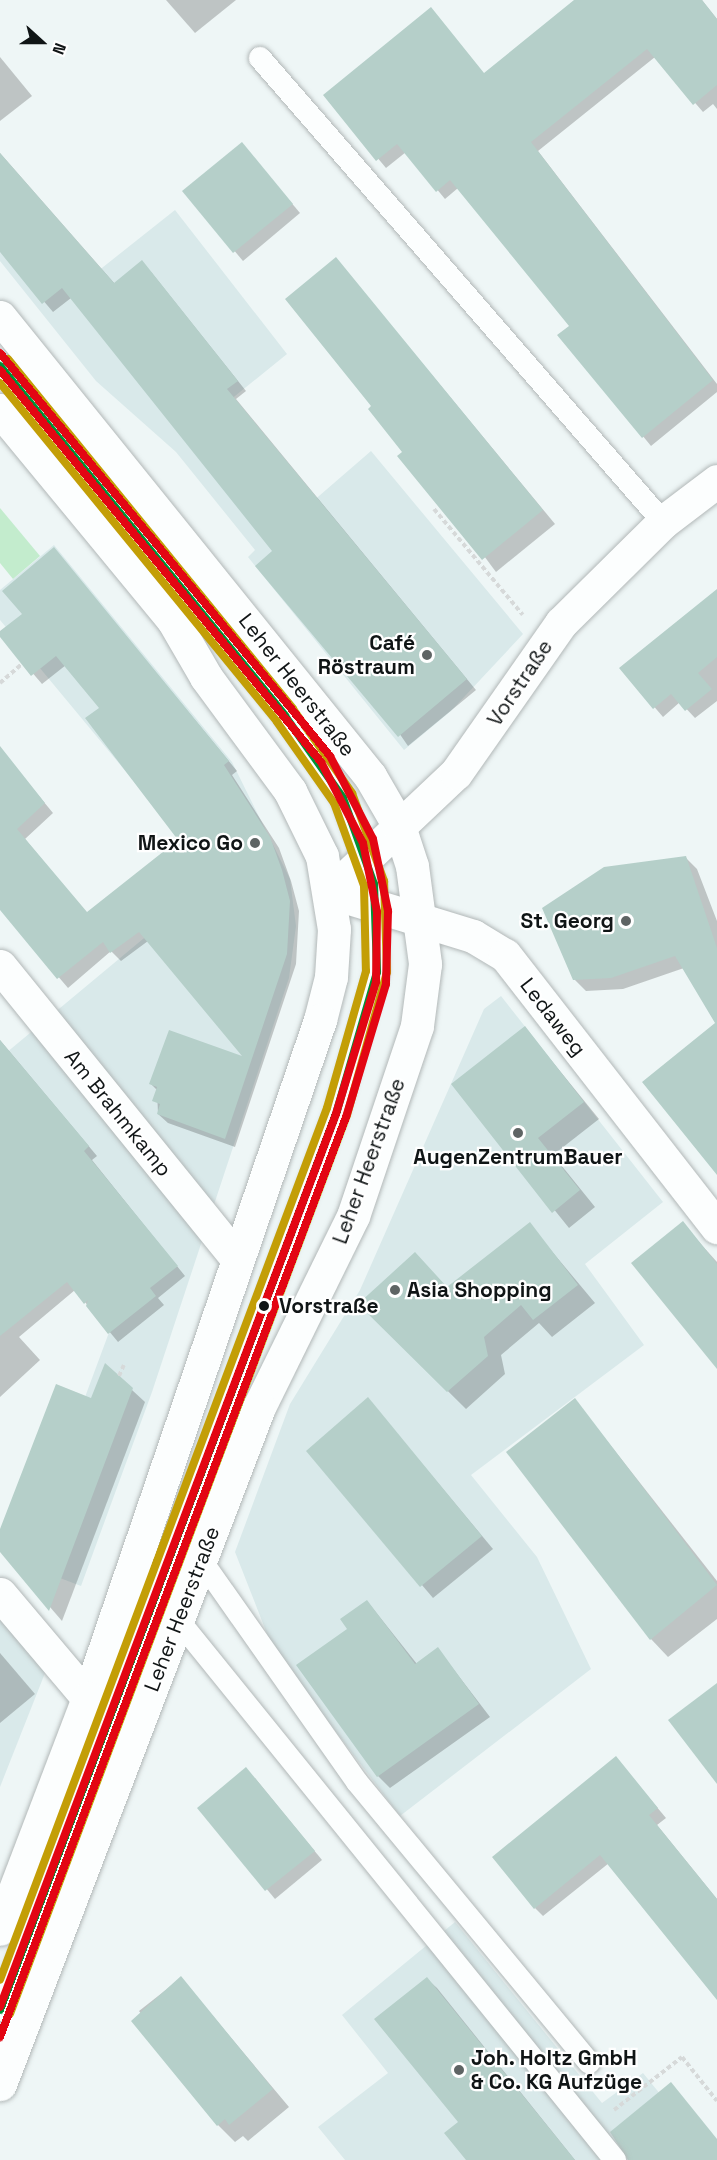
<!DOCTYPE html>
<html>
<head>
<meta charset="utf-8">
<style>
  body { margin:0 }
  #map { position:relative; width:717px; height:2160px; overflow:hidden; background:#eef6f6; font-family:"Space Grotesk",sans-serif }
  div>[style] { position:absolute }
  .built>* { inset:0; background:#d9e9ea }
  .green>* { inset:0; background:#c3eccd }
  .shadow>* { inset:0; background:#0003 }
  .building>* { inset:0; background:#b5cfc9 }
  .path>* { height:4px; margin-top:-2px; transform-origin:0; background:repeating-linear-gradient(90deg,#d6d9d9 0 4.5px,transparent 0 7.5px) }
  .roads { filter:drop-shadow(0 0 2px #b2b8b8) drop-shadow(0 0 2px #b2b8b8) }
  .service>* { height:22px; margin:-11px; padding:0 11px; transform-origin:11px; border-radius:11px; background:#fcfefe }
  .minor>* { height:33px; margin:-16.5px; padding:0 16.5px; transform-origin:16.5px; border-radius:16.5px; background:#fcfefe }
  .secondary>* { height:33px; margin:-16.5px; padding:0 16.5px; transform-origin:16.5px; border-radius:16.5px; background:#fcfefe }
  .bus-1>* { height:8px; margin:-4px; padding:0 4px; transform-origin:4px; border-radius:4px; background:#009035 }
  .bus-2>* { height:8px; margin:-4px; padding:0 4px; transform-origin:4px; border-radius:4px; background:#c39e06 }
  .bus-3>* { height:8px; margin:-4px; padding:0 4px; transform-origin:4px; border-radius:4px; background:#c39e06 }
  .tram-1>* { height:8px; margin:-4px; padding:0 4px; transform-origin:4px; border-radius:4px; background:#e30613 }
  .tram-2>* { height:8px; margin:-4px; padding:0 4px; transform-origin:4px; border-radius:4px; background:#e30613 }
  .dots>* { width:16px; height:16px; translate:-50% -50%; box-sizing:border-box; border:3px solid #fff; border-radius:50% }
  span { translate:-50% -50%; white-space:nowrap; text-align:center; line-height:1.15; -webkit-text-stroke:4.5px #fff; paint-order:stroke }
  .poi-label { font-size:21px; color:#101516; font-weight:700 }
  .right { translate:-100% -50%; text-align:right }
  .left { translate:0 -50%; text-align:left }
  .street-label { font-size:21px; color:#101516 }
  .stop-label { font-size:21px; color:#101516; font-weight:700 }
  .north { position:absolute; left:12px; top:12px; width:60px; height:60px; -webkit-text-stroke:4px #fff; paint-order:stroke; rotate:111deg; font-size:16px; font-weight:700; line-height:24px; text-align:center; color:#101516 }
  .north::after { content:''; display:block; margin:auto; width:21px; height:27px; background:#101516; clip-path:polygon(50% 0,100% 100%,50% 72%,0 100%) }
</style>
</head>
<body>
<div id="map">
  <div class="built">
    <div style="clip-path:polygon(0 180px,83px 283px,175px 210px,287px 354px,198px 426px,282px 528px,371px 451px,523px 634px,451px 711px,404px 750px,248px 557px,255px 550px,176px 452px,96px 381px,0 261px)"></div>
    <div style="clip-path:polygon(54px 545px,232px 762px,290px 879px,296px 926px,289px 978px,152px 1392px,81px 1586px,23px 1564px,127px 1284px,0 1058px,215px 879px,0 620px,0 590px)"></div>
    <div style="clip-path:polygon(501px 996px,663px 1202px,585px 1264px,644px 1345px,471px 1475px,537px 1557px,591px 1669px,400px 1816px,273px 1649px,235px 1552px,290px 1404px,360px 1290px,484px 1009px)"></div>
    <div style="clip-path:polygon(0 1616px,47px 1668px,0 1787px)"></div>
    <div style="clip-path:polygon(455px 1922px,602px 2103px,643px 2073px,714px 2160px,345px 2160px,318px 2127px,388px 2073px,342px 2015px)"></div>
  </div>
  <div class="green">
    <div style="clip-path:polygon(0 508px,40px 556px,13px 579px,0 563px)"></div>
  </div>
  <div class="shadow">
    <div style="clip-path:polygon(166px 0,236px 0,195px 33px)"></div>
    <div style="clip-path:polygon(577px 0,702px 0,717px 19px,717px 109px,713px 104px,703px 112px,655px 57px,538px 151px,717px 384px,717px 392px,651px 446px,560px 335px,571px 326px,458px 188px,445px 199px,406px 152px,386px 168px,325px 95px,485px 75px)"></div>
    <div style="clip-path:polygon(0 57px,32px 96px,0 121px)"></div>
    <div style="clip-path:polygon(242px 144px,300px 213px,243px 261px,184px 191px)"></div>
    <div style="clip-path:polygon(0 153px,115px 284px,151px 272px,246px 391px,236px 399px,476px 690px,408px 746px,274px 552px,71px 298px,53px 312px,0 250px)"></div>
    <div style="clip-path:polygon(336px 259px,555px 524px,496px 572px,373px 407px)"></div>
    <div style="clip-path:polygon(54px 549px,237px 771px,232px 775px,279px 848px,291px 881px,299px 911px,296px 964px,235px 1147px,168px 1123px,158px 1114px,157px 1090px,151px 1084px,247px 1059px,148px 941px,121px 961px,111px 951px,68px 988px,4px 913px,0 770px,10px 761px,53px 813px,25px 839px,87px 914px,180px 841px,101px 708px,66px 665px,42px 684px,0 635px,24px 614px)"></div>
    <div style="clip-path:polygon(717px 591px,717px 701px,695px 718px,680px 702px,663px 717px,621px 668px)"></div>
    <div style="clip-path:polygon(685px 857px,697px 869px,717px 921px,717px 1017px,684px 968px,623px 989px,586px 991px,574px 979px)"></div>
    <div style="clip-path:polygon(525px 1028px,599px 1119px,553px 1155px,595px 1207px,569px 1228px,453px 1084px)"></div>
    <div style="clip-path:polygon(0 1040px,97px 1156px,92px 1160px,185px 1276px,158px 1298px,164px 1305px,118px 1342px,75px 1290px,19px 1337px,40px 1360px,0 1397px)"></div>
    <div style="clip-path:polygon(682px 1223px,717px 1262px,717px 1365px)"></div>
    <div style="clip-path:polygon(529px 1224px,595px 1303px,552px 1337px,539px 1323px,501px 1355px,505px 1374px,466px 1409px,360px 1304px,448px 1289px)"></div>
    <div style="clip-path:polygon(132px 1390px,145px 1402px,62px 1621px,0 1549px,0 1534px,92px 1400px)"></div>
    <div style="clip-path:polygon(368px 1399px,493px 1549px,433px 1598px,308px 1451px)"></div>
    <div style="clip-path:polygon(575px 1400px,717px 1581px,717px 1619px,668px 1657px,651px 1639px)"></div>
    <div style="clip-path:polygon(367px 1601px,417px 1664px,438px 1649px,490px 1717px,390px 1788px,378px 1776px,349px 1629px)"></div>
    <div style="clip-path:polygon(0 1653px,35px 1694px,0 1723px)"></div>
    <div style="clip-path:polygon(616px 1758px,666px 1818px,657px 1825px,717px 1899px,717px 1997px,609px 1863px,543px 1916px,535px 1908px)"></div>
    <div style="clip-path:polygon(255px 1778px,322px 1860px,275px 1899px,199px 1808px)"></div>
    <div style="clip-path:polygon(181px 1978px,289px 2107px,248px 2141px,243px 2136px,235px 2142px,218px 2125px,139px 2011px)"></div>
    <div style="clip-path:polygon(427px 1979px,437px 1988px,575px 2160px,468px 2160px)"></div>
  </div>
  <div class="building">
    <div style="clip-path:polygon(574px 0,702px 0,717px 19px,717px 85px,693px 105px,647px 49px,531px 142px,713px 380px,642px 438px,557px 335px,569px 326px,450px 180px,436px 192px,397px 144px,376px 161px,323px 95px,431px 7px,484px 73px)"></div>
    <div style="clip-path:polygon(242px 142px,293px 204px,233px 253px,182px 191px)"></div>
    <div style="clip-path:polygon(0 153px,114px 283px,142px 260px,238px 381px,227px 389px,467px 679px,398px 737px,255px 566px,272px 551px,62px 288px,42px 304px,0 252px)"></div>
    <div style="clip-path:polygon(336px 257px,543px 510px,482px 560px,397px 456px,402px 452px,368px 409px,371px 406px,285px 299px)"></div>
    <div style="clip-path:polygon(54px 547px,229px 761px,224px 765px,270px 837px,282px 870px,290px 901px,287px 954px,225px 1139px,157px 1114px,160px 1104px,152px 1101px,157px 1087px,149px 1084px,169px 1030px,242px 1056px,139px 932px,110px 953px,103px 942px,57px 979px,0 910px,0 746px,45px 803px,17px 829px,87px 912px,178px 840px,85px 718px,99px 708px,56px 656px,31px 676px,0 637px,0 631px,22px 614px,2px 591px)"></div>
    <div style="clip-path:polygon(717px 589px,717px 657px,698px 673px,712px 689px,685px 711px,671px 694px,653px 709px,619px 668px)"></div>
    <div style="clip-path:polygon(686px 856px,717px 948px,717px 1175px,642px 1082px,715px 1023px,675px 956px,611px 978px,573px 980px,542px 908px,604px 867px)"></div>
    <div style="clip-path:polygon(525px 1026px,584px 1102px,538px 1138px,580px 1190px,552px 1213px,451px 1084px)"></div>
    <div style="clip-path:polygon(0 1040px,89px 1146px,84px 1151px,178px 1266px,150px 1288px,156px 1296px,108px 1334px,86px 1306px,88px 1300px,84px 1304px,67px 1282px,0 1336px)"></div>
    <div style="clip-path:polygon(683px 1221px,717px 1264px,717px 1369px,631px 1263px)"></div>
    <div style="clip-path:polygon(530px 1222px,578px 1285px,533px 1320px,521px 1305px,484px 1337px,488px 1356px,447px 1392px,358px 1304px,415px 1252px,447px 1287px)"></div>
    <div style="clip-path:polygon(105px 1363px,133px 1388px,49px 1611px,0 1552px,0 1529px,56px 1384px,91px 1398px)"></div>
    <div style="clip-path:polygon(368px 1397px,482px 1536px,420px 1587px,306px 1451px)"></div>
    <div style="clip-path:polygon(575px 1398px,717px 1585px,650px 1640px,506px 1452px)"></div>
    <div style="clip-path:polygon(367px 1600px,415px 1664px,438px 1647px,479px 1704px,377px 1777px,296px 1665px,347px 1629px,340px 1619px)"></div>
    <div style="clip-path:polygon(717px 1683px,717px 1784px,668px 1720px)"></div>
    <div style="clip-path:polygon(616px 1756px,658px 1808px,649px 1815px,717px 1899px,717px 2000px,600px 1855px,534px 1909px,492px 1857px)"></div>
    <div style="clip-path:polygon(246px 1767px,315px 1851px,265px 1891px,197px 1808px)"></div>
    <div style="clip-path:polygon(181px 1976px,273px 2089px,229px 2125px,225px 2119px,217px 2126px,131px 2021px)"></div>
    <div style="clip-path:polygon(427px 1977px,575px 2160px,466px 2160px,444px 2133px,458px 2122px,374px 2019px)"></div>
    <div style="clip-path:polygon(671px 2082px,717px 2139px,717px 2160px,628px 2160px,610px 2132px)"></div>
  </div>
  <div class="path">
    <div style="left:434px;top:509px;width:138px;rotate:50deg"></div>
    <div style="left:0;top:683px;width:29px;rotate:-41deg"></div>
    <div style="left:119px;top:1376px;width:12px;rotate:-66deg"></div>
    <div style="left:614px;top:2110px;width:86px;rotate:-37.9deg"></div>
    <div style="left:682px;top:2057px;width:56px;rotate:51.5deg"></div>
  </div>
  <div class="roads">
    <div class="service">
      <div style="left:260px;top:58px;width:615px;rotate:49.02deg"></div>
      <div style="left:0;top:366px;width:451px;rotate:50.8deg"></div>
      <div style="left:285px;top:716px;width:100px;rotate:54.7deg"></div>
      <div style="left:343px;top:798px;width:91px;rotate:70.2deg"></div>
      <div style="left:374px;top:884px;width:88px;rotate:88deg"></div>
      <div style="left:377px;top:972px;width:145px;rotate:106.1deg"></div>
      <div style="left:337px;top:1111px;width:960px;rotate:110.55deg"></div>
      <div style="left:201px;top:1560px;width:271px;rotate:54.9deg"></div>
      <div style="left:357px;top:1782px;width:364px;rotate:50.4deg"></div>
      <div style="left:178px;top:1620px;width:695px;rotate:51.02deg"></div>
    </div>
    <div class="minor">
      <div style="left:330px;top:892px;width:173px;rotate:-43.4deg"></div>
      <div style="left:456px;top:773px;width:183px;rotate:-55deg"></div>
      <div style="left:561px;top:623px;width:144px;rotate:-44.7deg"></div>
      <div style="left:663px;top:522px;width:68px;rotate:-37.2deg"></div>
      <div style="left:330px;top:892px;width:150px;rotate:17.1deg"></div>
      <div style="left:473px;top:936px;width:37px;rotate:31deg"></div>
      <div style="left:505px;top:955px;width:345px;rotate:52.1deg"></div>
      <div style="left:0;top:966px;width:377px;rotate:51deg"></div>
      <div style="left:0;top:1594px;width:136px;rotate:49.8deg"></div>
    </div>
    <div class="secondary">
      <div style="left:0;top:317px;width:590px;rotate:51.13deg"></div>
      <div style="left:370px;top:776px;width:58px;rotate:59.9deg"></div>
      <div style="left:399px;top:826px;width:42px;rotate:72deg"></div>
      <div style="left:412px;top:866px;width:99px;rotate:82.4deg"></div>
      <div style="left:425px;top:964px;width:63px;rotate:97.4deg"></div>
      <div style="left:417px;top:1026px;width:200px;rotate:108.6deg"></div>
      <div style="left:353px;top:1216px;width:213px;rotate:116.2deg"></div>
      <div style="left:259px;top:1407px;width:725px;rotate:110.94deg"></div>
      <div style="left:0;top:410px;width:272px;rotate:50.5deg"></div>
      <div style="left:173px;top:620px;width:66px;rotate:59.9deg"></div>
      <div style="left:206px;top:677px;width:142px;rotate:53.6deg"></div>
      <div style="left:290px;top:791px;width:72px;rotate:63.8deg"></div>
      <div style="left:322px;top:856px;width:74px;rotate:80.7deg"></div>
      <div style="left:334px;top:929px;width:48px;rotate:93.6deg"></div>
      <div style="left:331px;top:977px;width:44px;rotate:104.3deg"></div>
      <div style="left:320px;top:1020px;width:717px;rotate:108.89deg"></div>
      <div style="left:88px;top:1698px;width:247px;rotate:110.9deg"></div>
    </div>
  </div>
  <div class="bus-1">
    <div style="left:0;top:366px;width:451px;rotate:50.8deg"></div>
    <div style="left:285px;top:716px;width:100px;rotate:54.7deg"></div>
    <div style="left:343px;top:798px;width:91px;rotate:70.2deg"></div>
    <div style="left:374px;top:884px;width:88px;rotate:88deg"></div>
    <div style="left:377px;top:972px;width:145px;rotate:106.1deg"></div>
    <div style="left:337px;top:1111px;width:960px;rotate:110.55deg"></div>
  </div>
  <div class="bus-2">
    <div style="left:0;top:383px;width:438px;rotate:50.7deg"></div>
    <div style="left:277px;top:722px;width:99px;rotate:54.9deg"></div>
    <div style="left:334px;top:803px;width:88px;rotate:70.1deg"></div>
    <div style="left:364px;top:886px;width:85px;rotate:88.7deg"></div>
    <div style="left:366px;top:971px;width:142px;rotate:105.9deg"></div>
    <div style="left:327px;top:1108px;width:931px;rotate:110.56deg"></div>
  </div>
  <div class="bus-3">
    <div style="left:8px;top:359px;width:451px;rotate:50.8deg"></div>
    <div style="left:293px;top:709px;width:103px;rotate:54.9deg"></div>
    <div style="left:352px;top:793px;width:94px;rotate:70deg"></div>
    <div style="left:384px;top:881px;width:91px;rotate:88.1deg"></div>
    <div style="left:387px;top:972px;width:148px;rotate:105.6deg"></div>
    <div style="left:347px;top:1115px;width:960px;rotate:110.55deg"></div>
  </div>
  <div class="tram-1">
    <div style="left:0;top:353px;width:521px;rotate:50.69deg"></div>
    <div style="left:330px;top:756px;width:93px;rotate:62.6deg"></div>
    <div style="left:373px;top:839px;width:74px;rotate:78.2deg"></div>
    <div style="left:388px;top:911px;width:73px;rotate:91.6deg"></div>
    <div style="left:386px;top:984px;width:139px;rotate:106.7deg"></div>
    <div style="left:346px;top:1117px;width:983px;rotate:110.61deg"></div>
  </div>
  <div class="tram-2">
    <div style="left:0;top:370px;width:507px;rotate:50.69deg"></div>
    <div style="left:321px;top:762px;width:91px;rotate:62.6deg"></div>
    <div style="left:363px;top:843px;width:70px;rotate:78.5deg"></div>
    <div style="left:377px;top:912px;width:70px;rotate:90.8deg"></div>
    <div style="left:376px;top:982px;width:138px;rotate:106.9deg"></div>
    <div style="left:336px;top:1114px;width:954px;rotate:110.62deg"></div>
  </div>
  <div class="dots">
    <div style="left:427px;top:655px;background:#5e6464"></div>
    <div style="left:255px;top:843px;background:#5e6464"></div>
    <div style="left:626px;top:921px;background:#5e6464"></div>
    <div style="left:518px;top:1133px;background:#5e6464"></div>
    <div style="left:395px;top:1290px;background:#5e6464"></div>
    <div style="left:264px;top:1306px;background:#101516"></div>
    <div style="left:459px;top:2070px;background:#5e6464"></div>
  </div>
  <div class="poi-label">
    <span class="right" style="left:415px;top:655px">Café<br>Röstraum</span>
    <span class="right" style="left:243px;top:843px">Mexico Go</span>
    <span class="right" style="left:614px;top:921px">St. Georg</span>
    <span style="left:518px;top:1157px">AugenZentrumBauer</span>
    <span class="left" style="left:407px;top:1290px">Asia Shopping</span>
    <span class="left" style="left:471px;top:2070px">Joh. Holtz GmbH<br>&amp; Co. KG Aufzüge</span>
  </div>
  <div class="street-label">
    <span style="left:520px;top:683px;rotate:-56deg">Vorstraße</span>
    <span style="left:297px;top:685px;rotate:52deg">Leher Heerstraße</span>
    <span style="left:553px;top:1017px;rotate:52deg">Ledaweg</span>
    <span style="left:118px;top:1113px;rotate:51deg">Am Brahmkamp</span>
    <span style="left:369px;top:1161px;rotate:-70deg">Leher Heerstraße</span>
    <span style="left:182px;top:1609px;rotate:-69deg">Leher Heerstraße</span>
  </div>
  <div class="stop-label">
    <span class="left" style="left:279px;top:1306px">Vorstraße</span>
  </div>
  <div class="north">N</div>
</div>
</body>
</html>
